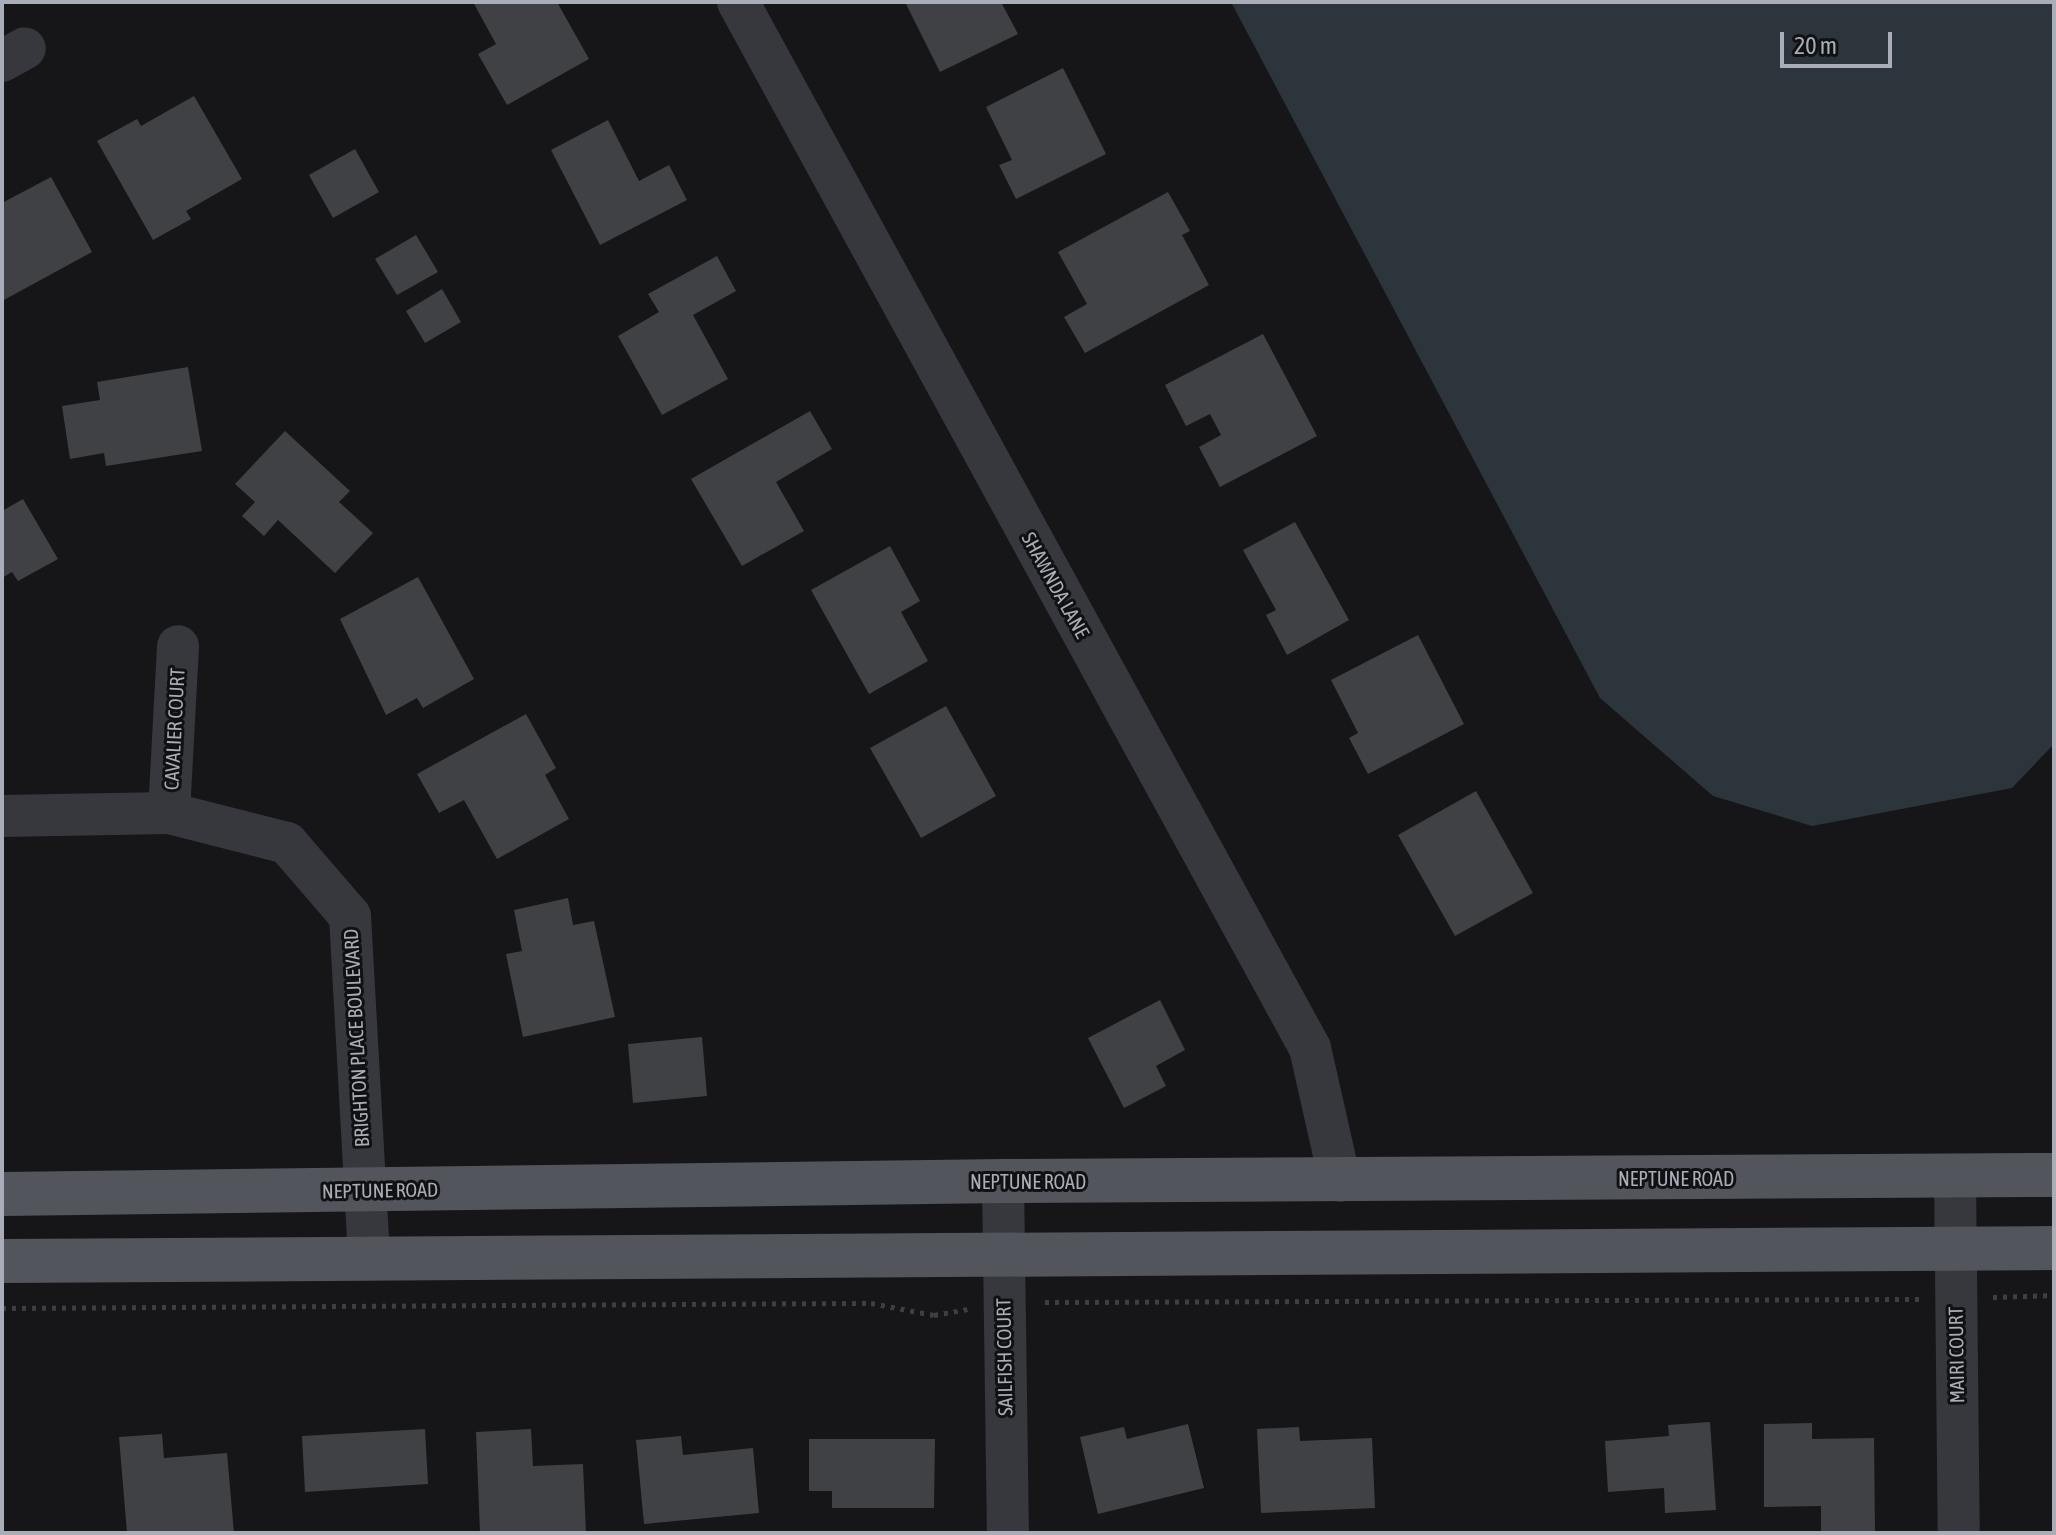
<!DOCTYPE html>
<html>
<head>
<meta charset="utf-8">
<style>
  body { margin:0 }
  #map { position:relative; width:2056px; height:1535px; overflow:hidden; background:#161618; font-family:"Asap Condensed",sans-serif }
  div>[style] { position:absolute }
  .water>* { inset:0; background:#2c353c }
  .building>* { inset:0; background:#404145 }
  .path>* { height:5px; margin-top:-2.5px; transform-origin:0; background:repeating-linear-gradient(90deg,#3d3f44 0 4px,transparent 0 10px) }
  .minor>* { height:42px; margin:-21px; padding:0 21px; transform-origin:21px; border-radius:21px; background:#37383d }
  .major>* { height:44px; margin:-22px; padding:0 22px; transform-origin:22px; border-radius:22px; background:#53555c }
  span { translate:-50% -50%; white-space:nowrap; text-align:center; line-height:1.15; -webkit-text-stroke:6px #111113; paint-order:stroke }
  .street-label { font-size:20px; color:#a8adb8 }
  .frame { position:absolute; inset:0; border:4px solid #a8adb8; pointer-events:none }
  .scale { position:absolute; left:1780px; top:32px; width:112px; height:36px; box-sizing:border-box; border:4px solid #a8adb8; border-top:0; padding-left:10px; font-size:24px; line-height:28px; white-space:nowrap; color:#a8adb8; -webkit-text-stroke:6px #111113; paint-order:stroke }
</style>
</head>
<body>
<div id="map">
  <div class="water">
    <div style="clip-path:polygon(1231px 2px,2054px 2px,2054px 744px,2012px 788px,1812px 826px,1713px 796px,1600px 698px)"></div>
  </div>
  <div class="building">
    <div style="clip-path:polygon(473px 2px,557px 2px,589px 59px,507px 105px,478px 54px,496px 44px)"></div>
    <div style="clip-path:polygon(905px 2px,1001px 2px,1018px 34px,940px 72px)"></div>
    <div style="clip-path:polygon(1063px 68px,1106px 154px,1016px 199px,999px 165px,1012px 160px,986px 107px)"></div>
    <div style="clip-path:polygon(194px 96px,242px 179px,186px 211px,191px 219px,153px 240px,97px 141px,137px 119px,141px 126px)"></div>
    <div style="clip-path:polygon(608px 120px,639px 181px,669px 165px,687px 200px,600px 245px,551px 150px)"></div>
    <div style="clip-path:polygon(355px 149px,379px 192px,333px 218px,309px 175px)"></div>
    <div style="clip-path:polygon(51px 177px,92px 252px,2px 301px,2px 203px)"></div>
    <div style="clip-path:polygon(1168px 192px,1190px 231px,1182px 235px,1209px 285px,1085px 353px,1064px 317px,1087px 304px,1058px 252px)"></div>
    <div style="clip-path:polygon(416px 235px,438px 272px,397px 295px,375px 259px)"></div>
    <div style="clip-path:polygon(717px 256px,736px 291px,693px 315px,728px 379px,662px 415px,618px 336px,659px 312px,648px 294px)"></div>
    <div style="clip-path:polygon(442px 289px,461px 322px,425px 343px,406px 311px)"></div>
    <div style="clip-path:polygon(1263px 334px,1317px 436px,1220px 487px,1199px 447px,1221px 435px,1210px 414px,1186px 426px,1165px 385px)"></div>
    <div style="clip-path:polygon(188px 367px,202px 451px,106px 466px,104px 453px,70px 459px,62px 406px,100px 400px,97px 382px)"></div>
    <div style="clip-path:polygon(810px 411px,832px 449px,776px 482px,804px 531px,742px 566px,691px 479px)"></div>
    <div style="clip-path:polygon(285px 431px,350px 491px,339px 502px,373px 533px,335px 573px,278px 520px,264px 536px,242px 516px,255px 502px,235px 484px)"></div>
    <div style="clip-path:polygon(23px 499px,58px 559px,18px 581px,12px 572px,2px 578px,2px 511px)"></div>
    <div style="clip-path:polygon(1295px 522px,1349px 620px,1287px 655px,1266px 615px,1276px 610px,1243px 550px)"></div>
    <div style="clip-path:polygon(890px 546px,920px 601px,901px 612px,928px 661px,869px 694px,811px 590px)"></div>
    <div style="clip-path:polygon(418px 577px,474px 679px,423px 708px,417px 698px,386px 715px,340px 619px)"></div>
    <div style="clip-path:polygon(1418px 635px,1464px 724px,1368px 774px,1349px 738px,1358px 733px,1331px 680px)"></div>
    <div style="clip-path:polygon(946px 706px,996px 796px,921px 838px,870px 748px)"></div>
    <div style="clip-path:polygon(526px 714px,556px 768px,545px 775px,569px 819px,497px 859px,464px 800px,439px 813px,417px 774px)"></div>
    <div style="clip-path:polygon(1476px 791px,1533px 893px,1455px 936px,1398px 835px)"></div>
    <div style="clip-path:polygon(568px 898px,573px 925px,594px 921px,615px 1017px,523px 1037px,506px 954px,522px 951px,514px 910px)"></div>
    <div style="clip-path:polygon(1160px 1000px,1185px 1050px,1156px 1066px,1166px 1086px,1124px 1108px,1088px 1038px)"></div>
    <div style="clip-path:polygon(702px 1037px,707px 1096px,633px 1103px,628px 1044px)"></div>
    <div style="clip-path:polygon(1710px 1422px,1716px 1510px,1665px 1513px,1664px 1488px,1608px 1492px,1605px 1441px,1669px 1436px,1668px 1425px)"></div>
    <div style="clip-path:polygon(1812px 1423px,1812px 1439px,1874px 1438px,1875px 1533px,1821px 1533px,1821px 1506px,1764px 1507px,1764px 1424px)"></div>
    <div style="clip-path:polygon(1188px 1424px,1204px 1488px,1098px 1514px,1080px 1437px,1124px 1427px,1127px 1439px)"></div>
    <div style="clip-path:polygon(1299px 1427px,1300px 1441px,1372px 1438px,1375px 1508px,1261px 1513px,1257px 1429px)"></div>
    <div style="clip-path:polygon(425px 1429px,428px 1484px,305px 1492px,302px 1436px)"></div>
    <div style="clip-path:polygon(531px 1429px,533px 1466px,583px 1464px,586px 1533px,480px 1533px,476px 1432px)"></div>
    <div style="clip-path:polygon(162px 1434px,164px 1458px,227px 1453px,234px 1533px,127px 1533px,119px 1437px)"></div>
    <div style="clip-path:polygon(681px 1436px,683px 1455px,753px 1448px,759px 1513px,644px 1524px,636px 1440px)"></div>
    <div style="clip-path:polygon(809px 1439px,935px 1439px,934px 1508px,832px 1508px,832px 1491px,809px 1491px)"></div>
  </div>
  <div class="path">
    <div style="left:1993px;top:1297px;width:61px;rotate:-1.9deg"></div>
    <div style="left:1045px;top:1302px;width:874px;rotate:-0.2deg"></div>
    <div style="left:2px;top:1308px;width:869px;rotate:-0.33deg"></div>
    <div style="left:871px;top:1303px;width:64px;rotate:10.8deg"></div>
    <div style="left:934px;top:1315px;width:34px;rotate:-10deg"></div>
  </div>
  <div class="minor">
    <div style="left:738px;top:2px;width:1192px;rotate:61.33deg"></div>
    <div style="left:1310px;top:1048px;width:136px;rotate:77.3deg"></div>
    <div style="left:2px;top:61px;width:26px;rotate:-29deg"></div>
    <div style="left:169px;top:813px;width:167px;rotate:-86.9deg"></div>
    <div style="left:2px;top:816px;width:167px;rotate:-1deg"></div>
    <div style="left:169px;top:813px;width:122px;rotate:14.3deg"></div>
    <div style="left:287px;top:843px;width:96px;rotate:49.2deg"></div>
    <div style="left:350px;top:916px;width:342px;rotate:86.8deg"></div>
    <div style="left:1955px;top:1176px;width:357px;rotate:89.4deg"></div>
    <div style="left:1003px;top:1181px;width:352px;rotate:89.2deg"></div>
  </div>
  <div class="major">
    <div style="left:2px;top:1194px;width:1001px;rotate:-0.74deg"></div>
    <div style="left:1003px;top:1181px;width:1051px;rotate:-0.33deg"></div>
    <div style="left:2px;top:1261px;width:2052px;rotate:-0.36deg"></div>
  </div>
  <div class="street-label">
    <span style="left:1056px;top:585px;rotate:61deg">SHAWNDA LANE</span>
    <span style="left:174px;top:729px;rotate:-87deg">CAVALIER COURT</span>
    <span style="left:356px;top:1038px;rotate:-93deg">BRIGHTON PLACE BOULEVARD</span>
    <span style="left:1676px;top:1178px">NEPTUNE ROAD</span>
    <span style="left:1028px;top:1181px">NEPTUNE ROAD</span>
    <span style="left:380px;top:1190px;rotate:-1deg">NEPTUNE ROAD</span>
    <span style="left:1956px;top:1355px;rotate:-91deg">MAIRI COURT</span>
    <span style="left:1004px;top:1357px;rotate:-91deg">SAILFISH COURT</span>
  </div>
  <div class="frame"></div>
  <div class="scale">20 m</div>
</div>
</body>
</html>
